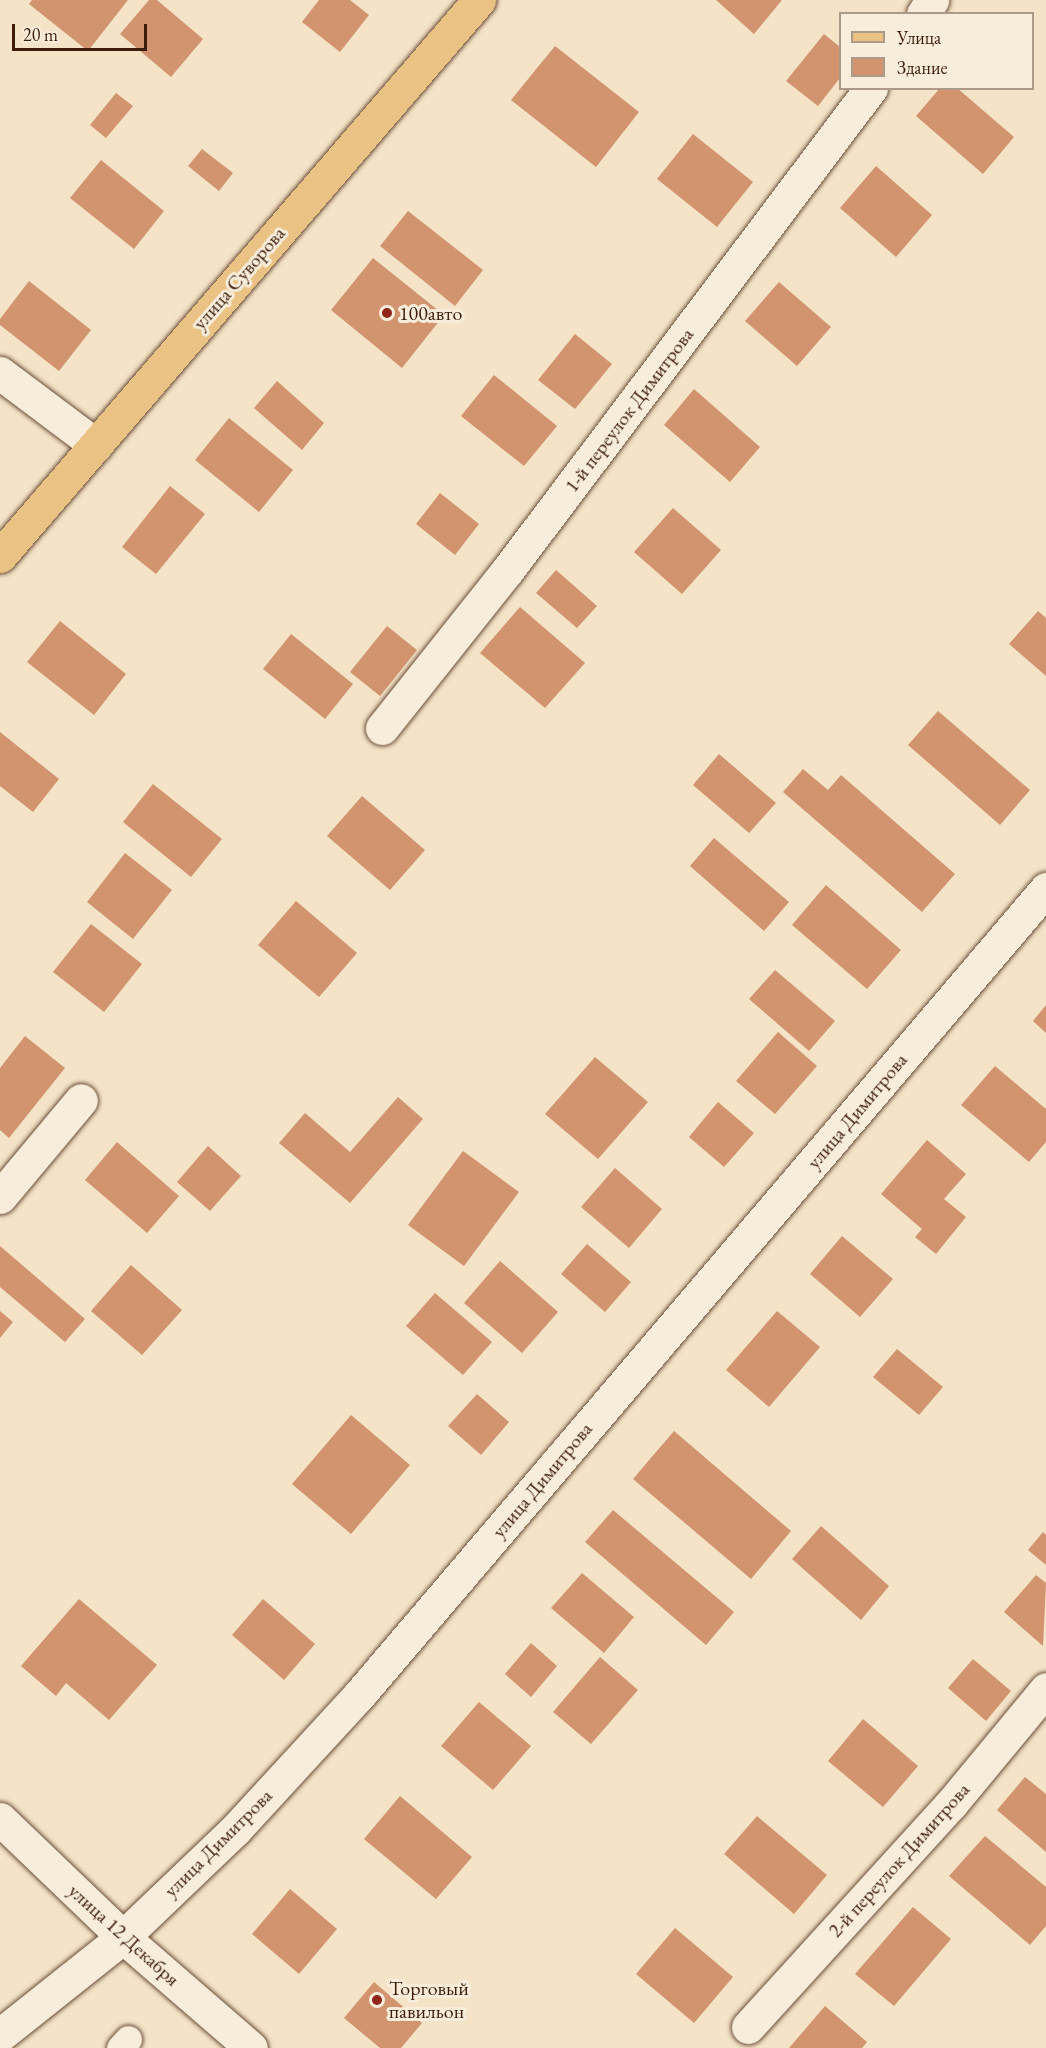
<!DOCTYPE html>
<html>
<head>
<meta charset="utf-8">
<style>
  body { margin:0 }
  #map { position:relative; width:1046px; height:2048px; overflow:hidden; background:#f4e3c7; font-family:"EB Garamond",serif }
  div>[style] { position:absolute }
  .building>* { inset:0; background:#d1946f }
  .roads { filter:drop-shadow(0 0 2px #6b4e38) drop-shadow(0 0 2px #6b4e38) }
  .lane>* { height:27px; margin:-13.5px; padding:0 13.5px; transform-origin:13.5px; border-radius:13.5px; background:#f8eddb }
  .street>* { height:33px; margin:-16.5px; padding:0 16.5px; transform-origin:16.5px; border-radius:16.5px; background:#f8eddb }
  .secondary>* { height:33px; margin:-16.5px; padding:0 16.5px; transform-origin:16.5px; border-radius:16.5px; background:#f8eddb }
  .primary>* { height:33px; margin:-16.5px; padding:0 16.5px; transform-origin:16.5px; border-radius:16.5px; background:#eac284 }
  .dots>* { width:16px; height:16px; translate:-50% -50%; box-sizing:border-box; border:3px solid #f8eddb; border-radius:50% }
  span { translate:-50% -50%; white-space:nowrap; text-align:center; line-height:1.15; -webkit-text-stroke:6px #f8eddb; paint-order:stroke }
  .street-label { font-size:20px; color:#3d1c09 }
  .poi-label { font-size:20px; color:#3d1c09 }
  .left { translate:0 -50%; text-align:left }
  .legend { position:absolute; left:839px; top:12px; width:195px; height:78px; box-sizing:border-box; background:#f8eddb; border:2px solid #ad9987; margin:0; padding:8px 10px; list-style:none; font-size:18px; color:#3d1c09 }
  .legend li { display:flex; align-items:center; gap:12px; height:30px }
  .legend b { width:30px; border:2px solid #ad9987 }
  .scale { position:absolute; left:12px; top:24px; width:135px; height:27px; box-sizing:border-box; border:3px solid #3d1c09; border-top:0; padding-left:8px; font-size:18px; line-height:21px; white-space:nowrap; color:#3d1c09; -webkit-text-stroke:4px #f8eddb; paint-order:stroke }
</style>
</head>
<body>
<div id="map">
  <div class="building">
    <div style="clip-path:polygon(32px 0,128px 0,88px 51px,29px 4px)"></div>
    <div style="clip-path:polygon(149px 0,157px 0,203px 39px,171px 77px,120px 34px)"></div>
    <div style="clip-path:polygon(319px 0,350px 0,369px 15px,340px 52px,302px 22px)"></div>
    <div style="clip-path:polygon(716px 0,782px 0,754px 34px)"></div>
    <div style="clip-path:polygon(824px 34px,840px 47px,840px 78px,818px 106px,786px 81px)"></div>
    <div style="clip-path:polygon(555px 46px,639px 112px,596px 167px,511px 100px)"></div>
    <div style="clip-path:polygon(940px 88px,957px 88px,1014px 137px,983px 174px,916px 116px)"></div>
    <div style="clip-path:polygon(116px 93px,133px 106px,106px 138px,90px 125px)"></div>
    <div style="clip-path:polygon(693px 134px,753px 182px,717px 227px,657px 179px)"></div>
    <div style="clip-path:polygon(202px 149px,233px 173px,219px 191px,188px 166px)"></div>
    <div style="clip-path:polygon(101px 160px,164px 211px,134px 249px,70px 198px)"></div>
    <div style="clip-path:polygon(876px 166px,932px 215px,896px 257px,840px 208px)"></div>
    <div style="clip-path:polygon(408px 211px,483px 270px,455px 306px,380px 246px)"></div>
    <div style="clip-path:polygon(373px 258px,444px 315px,402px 368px,331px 310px)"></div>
    <div style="clip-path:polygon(29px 281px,91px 330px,59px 371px,0 325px,0 319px)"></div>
    <div style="clip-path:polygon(779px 282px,831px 327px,797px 366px,745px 321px)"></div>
    <div style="clip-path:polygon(575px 334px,612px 364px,575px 409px,538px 380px)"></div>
    <div style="clip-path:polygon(494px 375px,557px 426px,524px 466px,461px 416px)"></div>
    <div style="clip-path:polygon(277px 381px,324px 423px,302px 450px,254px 408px)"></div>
    <div style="clip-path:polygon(694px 389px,760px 447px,730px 482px,664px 425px)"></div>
    <div style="clip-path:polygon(229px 418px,293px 470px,259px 512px,195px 460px)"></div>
    <div style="clip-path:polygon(170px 486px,205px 514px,156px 574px,122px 547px)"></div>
    <div style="clip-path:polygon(440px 493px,479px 524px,455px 555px,416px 524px)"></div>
    <div style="clip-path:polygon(673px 508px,721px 550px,682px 594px,634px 552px)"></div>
    <div style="clip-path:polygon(556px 570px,597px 606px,577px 628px,536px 593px)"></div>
    <div style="clip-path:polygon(520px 607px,585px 663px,545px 708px,480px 653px)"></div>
    <div style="clip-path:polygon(1038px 611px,1046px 618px,1046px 676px,1009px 644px)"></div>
    <div style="clip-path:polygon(60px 621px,126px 674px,94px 715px,27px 662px)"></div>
    <div style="clip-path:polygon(387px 626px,417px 650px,380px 696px,350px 672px)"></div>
    <div style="clip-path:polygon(291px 634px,353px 684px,325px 719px,263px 669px)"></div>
    <div style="clip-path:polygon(938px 711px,1030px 790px,1000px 825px,908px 745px)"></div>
    <div style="clip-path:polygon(0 732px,59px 779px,33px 812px,0 786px)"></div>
    <div style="clip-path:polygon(719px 754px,776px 803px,749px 833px,693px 785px)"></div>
    <div style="clip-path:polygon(803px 769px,828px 790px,841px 775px,955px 874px,922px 912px,783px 792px)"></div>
    <div style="clip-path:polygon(153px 784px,222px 839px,191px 877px,123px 822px)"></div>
    <div style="clip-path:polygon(362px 796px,425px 850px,390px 890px,327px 836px)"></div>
    <div style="clip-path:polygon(714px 838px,789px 902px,764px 931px,690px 866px)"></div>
    <div style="clip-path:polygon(125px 853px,172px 890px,133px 939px,87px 902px)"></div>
    <div style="clip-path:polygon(826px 885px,901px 950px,867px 989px,792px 925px)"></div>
    <div style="clip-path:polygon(296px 901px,357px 953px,319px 997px,258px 945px)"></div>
    <div style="clip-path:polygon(91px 924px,142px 964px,104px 1012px,53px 972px)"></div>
    <div style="clip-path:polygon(775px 970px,835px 1021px,809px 1051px,749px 999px)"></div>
    <div style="clip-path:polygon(1046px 1005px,1046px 1033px,1033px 1021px)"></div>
    <div style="clip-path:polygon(778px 1032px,817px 1066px,775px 1114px,736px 1081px)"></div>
    <div style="clip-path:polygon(25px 1036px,65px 1068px,9px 1138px,0 1130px,0 1068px)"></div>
    <div style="clip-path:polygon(595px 1057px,648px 1102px,598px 1159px,545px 1114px)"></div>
    <div style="clip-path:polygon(995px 1066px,1046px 1109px,1046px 1142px,1029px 1162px,961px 1105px)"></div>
    <div style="clip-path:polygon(398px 1097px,423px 1119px,350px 1203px,279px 1143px,305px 1113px,350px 1152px)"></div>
    <div style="clip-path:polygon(718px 1102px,754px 1133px,724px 1167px,689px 1137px)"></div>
    <div style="clip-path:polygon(927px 1140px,966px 1174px,944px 1199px,966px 1217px,936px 1254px,915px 1237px,922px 1229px,881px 1194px)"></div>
    <div style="clip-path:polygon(117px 1142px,179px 1196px,147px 1233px,85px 1180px)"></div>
    <div style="clip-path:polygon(208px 1146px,241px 1176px,210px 1211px,177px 1182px)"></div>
    <div style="clip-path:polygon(463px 1151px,519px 1192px,464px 1266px,408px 1225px)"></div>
    <div style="clip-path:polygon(615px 1168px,662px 1209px,629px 1248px,581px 1207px)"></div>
    <div style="clip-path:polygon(842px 1236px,893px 1279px,860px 1317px,810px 1274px)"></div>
    <div style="clip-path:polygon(587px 1244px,631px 1282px,605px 1312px,561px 1274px)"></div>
    <div style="clip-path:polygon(0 1246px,85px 1319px,65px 1342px,0 1287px)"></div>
    <div style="clip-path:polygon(500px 1261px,558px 1312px,522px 1353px,464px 1303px)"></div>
    <div style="clip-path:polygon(131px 1265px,182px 1310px,142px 1355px,91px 1311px)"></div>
    <div style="clip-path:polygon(435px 1293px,492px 1342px,463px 1375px,406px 1326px)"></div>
    <div style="clip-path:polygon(0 1311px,13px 1322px,0 1338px)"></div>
    <div style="clip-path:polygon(777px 1311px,820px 1347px,769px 1407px,726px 1370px)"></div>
    <div style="clip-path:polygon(897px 1349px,943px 1387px,919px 1415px,873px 1377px)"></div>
    <div style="clip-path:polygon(477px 1394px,509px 1422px,481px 1455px,448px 1426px)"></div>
    <div style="clip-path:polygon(351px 1415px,410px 1465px,351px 1534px,292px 1484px)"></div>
    <div style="clip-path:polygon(674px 1431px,791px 1531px,751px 1579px,633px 1479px)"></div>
    <div style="clip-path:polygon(613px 1510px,734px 1612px,706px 1645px,585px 1542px)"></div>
    <div style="clip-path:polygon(821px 1526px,889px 1586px,861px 1620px,792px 1559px)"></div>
    <div style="clip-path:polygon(1043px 1532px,1046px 1535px,1046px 1565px,1028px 1550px)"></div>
    <div style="clip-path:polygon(582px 1573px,634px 1617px,604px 1653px,551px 1608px)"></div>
    <div style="clip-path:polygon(1036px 1575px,1046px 1583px,1043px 1646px,1004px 1612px)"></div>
    <div style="clip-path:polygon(79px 1599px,157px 1665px,109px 1720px,66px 1683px,56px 1696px,21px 1666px)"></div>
    <div style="clip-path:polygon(263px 1599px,315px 1644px,284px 1680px,232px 1635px)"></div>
    <div style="clip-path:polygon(531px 1643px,557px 1666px,531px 1697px,505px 1674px)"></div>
    <div style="clip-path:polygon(600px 1657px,638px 1690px,591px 1744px,553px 1712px)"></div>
    <div style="clip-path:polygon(973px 1659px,1011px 1691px,986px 1721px,948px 1688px)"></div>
    <div style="clip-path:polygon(479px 1702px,531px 1746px,493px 1790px,441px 1746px)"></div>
    <div style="clip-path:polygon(863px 1719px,918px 1766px,883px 1807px,828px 1761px)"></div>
    <div style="clip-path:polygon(1025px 1777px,1046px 1794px,1046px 1852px,997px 1810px)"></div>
    <div style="clip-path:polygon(400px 1796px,472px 1857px,436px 1899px,364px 1839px)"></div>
    <div style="clip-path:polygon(757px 1816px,827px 1875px,794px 1914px,724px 1854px)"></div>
    <div style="clip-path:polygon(985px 1836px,1046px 1887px,1046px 1926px,1030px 1945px,949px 1876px)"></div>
    <div style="clip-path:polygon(290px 1889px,337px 1929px,299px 1974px,252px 1934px)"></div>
    <div style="clip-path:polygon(913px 1907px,951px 1939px,894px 2006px,855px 1974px)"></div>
    <div style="clip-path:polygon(675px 1928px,733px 1977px,694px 2023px,636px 1974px)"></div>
    <div style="clip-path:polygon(374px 1982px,422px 2023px,401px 2048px,380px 2048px,344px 2018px)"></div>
    <div style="clip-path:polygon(825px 2006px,867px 2042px,862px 2048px,789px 2048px)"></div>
  </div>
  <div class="roads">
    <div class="lane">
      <div style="left:120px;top:2048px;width:12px;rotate:-48deg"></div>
    </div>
    <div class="street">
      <div style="left:923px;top:14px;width:17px;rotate:-57deg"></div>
      <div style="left:0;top:373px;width:120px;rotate:36.9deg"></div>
      <div style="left:382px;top:728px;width:201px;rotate:-51.5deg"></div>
      <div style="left:507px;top:571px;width:605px;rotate:-53deg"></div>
      <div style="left:0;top:1197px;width:126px;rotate:-50.1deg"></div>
      <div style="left:748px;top:2027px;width:302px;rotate:-47.7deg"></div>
      <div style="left:951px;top:1804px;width:149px;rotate:-50.4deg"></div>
    </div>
    <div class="secondary">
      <div style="left:0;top:1819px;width:170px;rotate:43.8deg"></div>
      <div style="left:123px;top:1937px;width:169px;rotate:40.9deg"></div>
      <div style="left:0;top:2035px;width:157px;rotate:-38.5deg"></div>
      <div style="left:123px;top:1937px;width:155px;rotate:-43.7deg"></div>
      <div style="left:235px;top:1830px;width:185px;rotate:-47.4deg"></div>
      <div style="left:360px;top:1694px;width:1058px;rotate:-49.56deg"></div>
    </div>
    <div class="primary">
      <div style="left:0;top:556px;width:734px;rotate:-49.25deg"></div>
    </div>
  </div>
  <div class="dots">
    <div style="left:387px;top:313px;background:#8f2418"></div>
    <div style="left:377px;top:2000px;background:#8f2418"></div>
  </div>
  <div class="street-label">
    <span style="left:239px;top:278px;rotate:-49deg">улица Суворова</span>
    <span style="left:629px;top:410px;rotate:-53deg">1-й переулок Димитрова</span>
    <span style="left:857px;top:1111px;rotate:-50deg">улица Димитрова</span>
    <span style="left:542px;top:1480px;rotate:-50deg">улица Димитрова</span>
    <span style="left:218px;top:1843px;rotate:-45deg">улица Димитрова</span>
    <span style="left:899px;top:1860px;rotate:-48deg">2-й переулок Димитрова</span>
    <span style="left:124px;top:1935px;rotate:42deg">улица 12 Декабря</span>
  </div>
  <div class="poi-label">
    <span class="left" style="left:399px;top:313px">100авто</span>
    <span class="left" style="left:389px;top:2000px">Торговый<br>павильон</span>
  </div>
  <ul class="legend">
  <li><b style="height:8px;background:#eac284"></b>Улица</li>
  <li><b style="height:16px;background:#d1946f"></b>Здание</li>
  </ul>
  <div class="scale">20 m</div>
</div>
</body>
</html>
